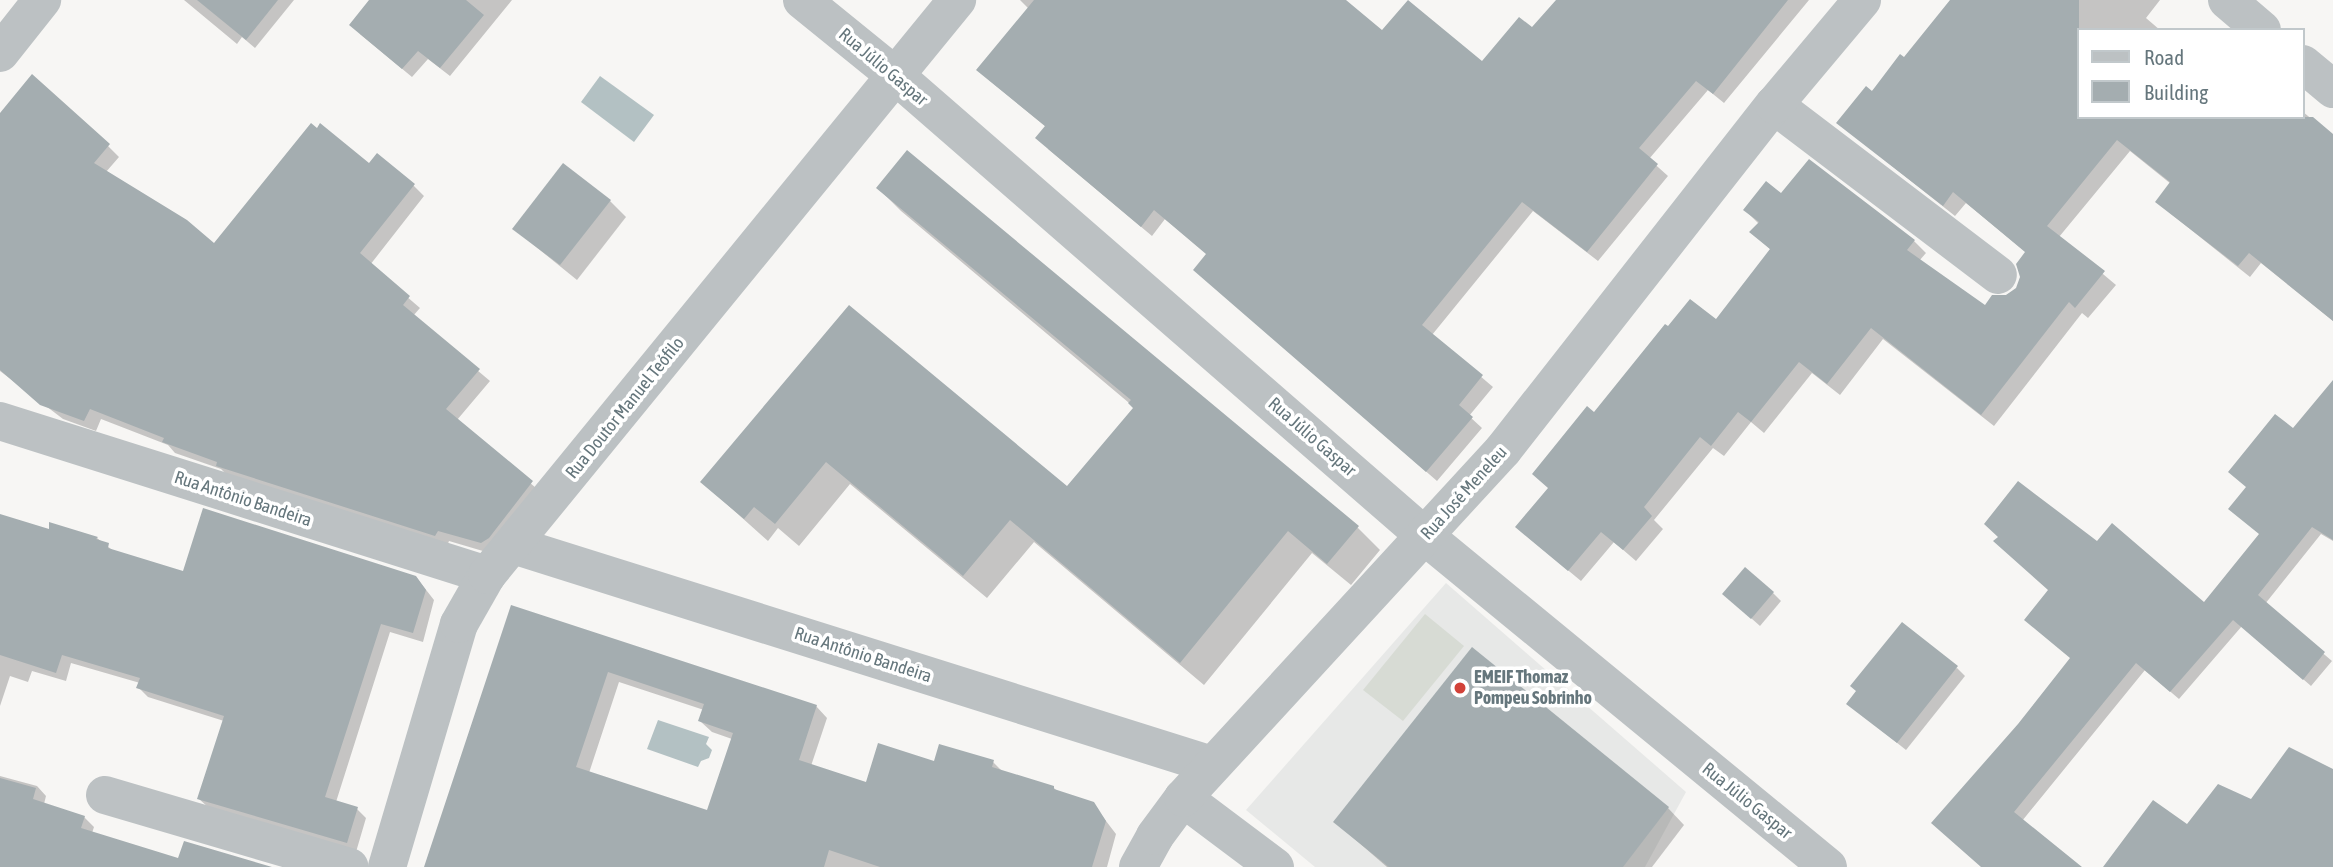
<!DOCTYPE html>
<html>
<head>
<meta charset="utf-8">
<style>
  body { margin:0 }
  #map { position:relative; width:2333px; height:867px; overflow:hidden; background:#f7f6f4; font-family:"Asap Condensed",sans-serif }
  div>[style] { position:absolute }
  .built>* { inset:0; background:#e7e8e7 }
  .green>* { inset:0; background:#d7dbd4 }
  .water>* { inset:0; background:#b3c1c3 }
  .shadow>* { inset:0; background:#0003 }
  .building>* { inset:0; background:#a4adb0 }
  .street>* { height:38px; margin:-19px; padding:0 19px; transform-origin:19px; border-radius:19px; background:#bcc1c3 }
  .dots>* { width:19px; height:19px; translate:-50% -50%; box-sizing:border-box; border:4px solid #fff; border-radius:50% }
  span { translate:-50% -50%; white-space:nowrap; text-align:center; line-height:1.15; -webkit-text-stroke:7px #fff; paint-order:stroke }
  .street-label { font-size:18px; color:#65767c }
  .poi-label { font-size:18px; color:#65767c; font-weight:700 }
  .left { translate:0 -50%; text-align:left }
  .legend { position:absolute; left:2077px; top:28px; width:228px; height:91px; box-sizing:border-box; background:#fff; border:2px solid #c1c8cb; margin:0; padding:9px 12px; list-style:none; font-size:21px; color:#65767c }
  .legend li { display:flex; align-items:center; gap:14px; height:35px }
  .legend b { width:35px; border:2px solid #c1c8cb }
</style>
</head>
<body>
<div id="map">
  <div class="built">
    <div style="clip-path:polygon(1446px 583px,1686px 792px,1645px 867px,1315px 867px,1246px 810px)"></div>
  </div>
  <div class="green">
    <div style="clip-path:polygon(1425px 614px,1464px 646px,1403px 721px,1363px 690px)"></div>
  </div>
  <div class="water">
    <div style="clip-path:polygon(600px 76px,654px 115px,634px 142px,581px 102px)"></div>
    <div style="clip-path:polygon(658px 720px,709px 737px,706px 744px,712px 750px,709px 758px,701px 761px,698px 767px,647px 749px)"></div>
  </div>
  <div class="shadow">
    <div style="clip-path:polygon(184px 0,294px 0,255px 48px,242px 37px,237px 44px)"></div>
    <div style="clip-path:polygon(370px 0,512px 0,450px 76px,428px 59px,412px 77px,360px 34px)"></div>
    <div style="clip-path:polygon(1020px 0,1343px 0,1383px 33px,1482px 64px,1532px 30px,1558px 0,1809px 0,1724px 103px,1708px 90px,1649px 159px,1668px 176px,1598px 261px,1533px 211px,1432px 335px,1493px 387px,1469px 416px,1482px 428px,1437px 481px,1206px 280px,1208px 255px,1165px 219px,1152px 236px,1048px 149px,1046px 127px,989px 80px,1029px 9px)"></div>
    <div style="clip-path:polygon(1954px 0,2160px 0,2146px 18px,2160px 30px,2079px 30px,2079px 117px,2303px 117px,2303px 112px,2333px 136px,2333px 321px,2261px 263px,2250px 277px,2170px 213px,2158px 201px,2171px 184px,2130px 151px,2059px 237px,2116px 285px,2088px 318px,2082px 313px,1994px 426px,1883px 339px,1840px 395px,1812px 373px,1764px 433px,1751px 422px,1724px 456px,1713px 448px,1654px 520px,1663px 529px,1636px 561px,1614px 542px,1581px 581px,1529px 538px,1549px 489px,1595px 415px,1669px 328px,1716px 321px,1771px 250px,1751px 232px,1759px 224px,1745px 210px,1781px 195px,1914px 241px,1926px 253px,1919px 261px,1985px 307px,2017px 289px,2027px 253px,1966px 203px,1955px 216px,1838px 123px,1905px 60px)"></div>
    <div style="clip-path:polygon(0 116px,108px 146px,119px 157px,106px 172px,215px 246px,369px 166px,413px 185px,424px 196px,370px 265px,420px 308px,413px 316px,490px 381px,457px 420px,543px 494px,493px 554px,449px 541px,447px 546px,229px 477px,221px 469px,175px 453px,168px 445px,101px 419px,96px 431px,63px 419px,0 371px)"></div>
    <div style="clip-path:polygon(878px 188px,1357px 527px,1380px 550px,1351px 585px,1312px 553px,1204px 685px,1034px 542px,987px 598px,850px 484px,799px 546px,778px 528px,768px 541px,702px 482px,849px 307px,1068px 489px,1135px 408px,901px 211px)"></div>
    <div style="clip-path:polygon(610px 201px,626px 217px,577px 280px,514px 229px)"></div>
    <div style="clip-path:polygon(2333px 417px,2333px 541px,2321px 534px,2265px 604px,2332px 661px,2311px 686px,2242px 626px,2179px 699px,2145px 670px,2022px 821px,2080px 867px,1982px 867px,2020px 725px,2072px 658px,2097px 543px,2204px 605px,2261px 535px,2294px 430px)"></div>
    <div style="clip-path:polygon(0 516px,51px 531px,97px 538px,116px 553px,184px 573px,416px 577px,434px 600px,423px 642px,390px 632px,336px 802px,357px 809px,366px 818px,356px 852px,209px 808px,199px 799px,224px 721px,148px 697px,138px 687px,140px 683px,71px 663px,66px 681px,32px 671px,28px 682px,10px 676px,0 706px)"></div>
    <div style="clip-path:polygon(1773px 593px,1781px 601px,1760px 626px,1733px 602px)"></div>
    <div style="clip-path:polygon(evenodd,512px 607px,816px 706px,827px 718px,811px 766px,867px 784px,935px 764px,993px 762px,1003px 772px,1053px 787px,1059px 793px,1093px 804px,1116px 834px,1107px 867px,426px 867px,512px 607px,619px 682px,704px 710px,700px 721px,712px 732px,732px 739px,708px 812px,589px 773px,619px 682px)"></div>
    <div style="clip-path:polygon(1957px 668px,1965px 676px,1906px 750px,1857px 711px)"></div>
    <div style="clip-path:polygon(0 776px,37px 786px,46px 796px,44px 804px,84px 817px,94px 827px,92px 833px,179px 860px,266px 867px,0 867px)"></div>
    <div style="clip-path:polygon(1668px 808px,1684px 825px,1652px 867px,1387px 867px,1335px 822px)"></div>
  </div>
  <div class="building">
    <div style="clip-path:polygon(197px 0,278px 0,246px 40px)"></div>
    <div style="clip-path:polygon(369px 0,466px 0,484px 15px,440px 68px,418px 51px,402px 69px,349px 25px)"></div>
    <div style="clip-path:polygon(1034px 0,1346px 0,1382px 30px,1408px 0,1482px 61px,1519px 17px,1532px 27px,1556px 0,1788px 0,1713px 94px,1696px 81px,1639px 148px,1658px 164px,1587px 252px,1522px 202px,1422px 325px,1483px 375px,1459px 405px,1473px 417px,1426px 472px,1193px 270px,1206px 254px,1154px 210px,1141px 227px,1035px 138px,1045px 126px,976px 70px)"></div>
    <div style="clip-path:polygon(1950px 0,2079px 0,2079px 117px,2313px 117px,2333px 134px,2333px 321px,2249px 253px,2238px 266px,2155px 202px,2170px 182px,2117px 140px,2047px 226px,2105px 271px,2075px 308px,2069px 302px,1981px 415px,1871px 328px,1827px 384px,1799px 362px,1751px 422px,1738px 412px,1711px 446px,1700px 437px,1644px 507px,1652px 516px,1623px 550px,1601px 532px,1568px 571px,1515px 527px,1548px 488px,1532px 474px,1587px 406px,1594px 412px,1665px 324px,1668px 326px,1690px 299px,1716px 319px,1770px 249px,1749px 232px,1759px 222px,1743px 210px,1766px 181px,1781px 193px,1809px 159px,1915px 240px,1907px 250px,1985px 305px,1992px 295px,2006px 295px,2016px 288px,2020px 277px,2016px 264px,2025px 252px,1953px 192px,1943px 206px,1836px 123px,1866px 86px,1872px 91px,1900px 54px,1904px 57px)"></div>
    <div style="clip-path:polygon(32px 74px,110px 144px,94px 163px,187px 220px,214px 243px,311px 123px,317px 128px,320px 123px,369px 163px,377px 153px,415px 184px,360px 253px,410px 296px,403px 305px,480px 369px,446px 409px,533px 481px,489px 538px,481px 543px,438px 531px,435px 536px,216px 466px,217px 462px,162px 442px,164px 438px,90px 409px,84px 421px,40px 405px,0 370px,0 113px)"></div>
    <div style="clip-path:polygon(907px 150px,1359px 526px,1327px 564px,1288px 531px,1180px 663px,1010px 520px,963px 576px,826px 462px,775px 524px,754px 507px,744px 519px,700px 482px,849px 305px,1067px 486px,1133px 408px,1128px 403px,1131px 400px,876px 188px)"></div>
    <div style="clip-path:polygon(563px 163px,611px 200px,560px 265px,512px 229px)"></div>
    <div style="clip-path:polygon(2333px 380px,2333px 540px,2312px 527px,2258px 595px,2325px 652px,2303px 680px,2233px 620px,2170px 692px,2136px 663px,2014px 812px,2082px 867px,1981px 867px,1931px 823px,2018px 724px,2070px 658px,2024px 620px,2048px 590px,1993px 541px,1998px 537px,1984px 524px,2018px 481px,2097px 541px,2112px 523px,2204px 602px,2259px 534px,2228px 509px,2246px 487px,2228px 472px,2275px 414px,2293px 428px)"></div>
    <div style="clip-path:polygon(203px 508px,416px 576px,426px 590px,413px 633px,381px 624px,325px 797px,358px 807px,347px 843px,197px 799px,224px 716px,136px 688px,140px 678px,62px 655px,56px 673px,0 655px,0 514px,49px 529px,49px 522px,98px 537px,96px 539px,109px 543px,108px 548px,183px 571px)"></div>
    <div style="clip-path:polygon(1745px 567px,1774px 592px,1751px 619px,1722px 594px)"></div>
    <div style="clip-path:polygon(evenodd,511px 605px,817px 705px,799px 760px,866px 782px,878px 743px,934px 761px,939px 744px,994px 760px,992px 767px,1054px 786px,1054px 789px,1094px 802px,1106px 821px,1092px 867px,880px 867px,829px 850px,824px 867px,424px 867px,511px 605px,608px 672px,704px 704px,698px 721px,733px 733px,707px 810px,576px 767px,608px 672px)"></div>
    <div style="clip-path:polygon(1902px 622px,1958px 666px,1897px 743px,1846px 704px,1856px 691px,1850px 686px)"></div>
    <div style="clip-path:polygon(1472px 647px,1669px 807px,1623px 867px,1389px 867px,1333px 822px)"></div>
    <div style="clip-path:polygon(2289px 747px,2333px 769px,2333px 867px,2103px 867px,2153px 800px,2187px 824px,2218px 784px,2251px 799px)"></div>
    <div style="clip-path:polygon(0 778px,36px 788px,33px 799px,85px 816px,81px 828px,178px 858px,184px 841px,272px 867px,0 867px)"></div>
  </div>
  <div class="street">
    <div style="left:802px;top:0;width:121px;rotate:39deg"></div>
    <div style="left:896px;top:76px;width:702px;rotate:41.02deg"></div>
    <div style="left:1426px;top:537px;width:520px;rotate:39.38deg"></div>
    <div style="left:2227px;top:0;width:46px;rotate:40.6deg"></div>
    <div style="left:0;top:53px;width:68px;rotate:-51.6deg"></div>
    <div style="left:2303px;top:64px;width:39px;rotate:40deg"></div>
    <div style="left:1774px;top:105px;width:281px;rotate:37.2deg"></div>
    <div style="left:0;top:421px;width:511px;rotate:17.55deg"></div>
    <div style="left:513px;top:545px;width:733px;rotate:17.47deg"></div>
    <div style="left:105px;top:795px;width:255px;rotate:16.4deg"></div>
    <div style="left:1183px;top:798px;width:115px;rotate:36.9deg"></div>
    <div style="left:387px;top:867px;width:253px;rotate:-73.5deg"></div>
    <div style="left:459px;top:624px;width:56px;rotate:-60.3deg"></div>
    <div style="left:487px;top:575px;width:743px;rotate:-50.74deg"></div>
    <div style="left:1138px;top:867px;width:35px;rotate:-61deg"></div>
    <div style="left:1155px;top:836px;width:47px;rotate:-53.6deg"></div>
    <div style="left:1183px;top:798px;width:473px;rotate:-47.4deg"></div>
    <div style="left:1503px;top:450px;width:439px;rotate:-51.9deg"></div>
    <div style="left:1774px;top:105px;width:137px;rotate:-50deg"></div>
  </div>
  <div class="dots">
    <div style="left:1460px;top:688px;background:#d24239"></div>
  </div>
  <div class="street-label">
    <span style="left:883px;top:67px;rotate:40deg">Rua Júlio Gaspar</span>
    <span style="left:625px;top:408px;rotate:-51deg">Rua Doutor Manuel Teófilo</span>
    <span style="left:1312px;top:437px;rotate:41deg">Rua Júlio Gaspar</span>
    <span style="left:1464px;top:493px;rotate:-48deg">Rua José Meneleu</span>
    <span style="left:243px;top:499px;rotate:18deg">Rua Antônio Bandeira</span>
    <span style="left:863px;top:655px;rotate:18deg">Rua Antônio Bandeira</span>
    <span style="left:1747px;top:801px;rotate:39deg">Rua Júlio Gaspar</span>
  </div>
  <div class="poi-label">
    <span class="left" style="left:1474px;top:688px">EMEIF Thomaz<br>Pompeu Sobrinho</span>
  </div>
  <ul class="legend">
  <li><b style="height:9px;background:#bcc1c3"></b>Road</li>
  <li><b style="height:19px;background:#a4adb0"></b>Building</li>
  </ul>
</div>
</body>
</html>
